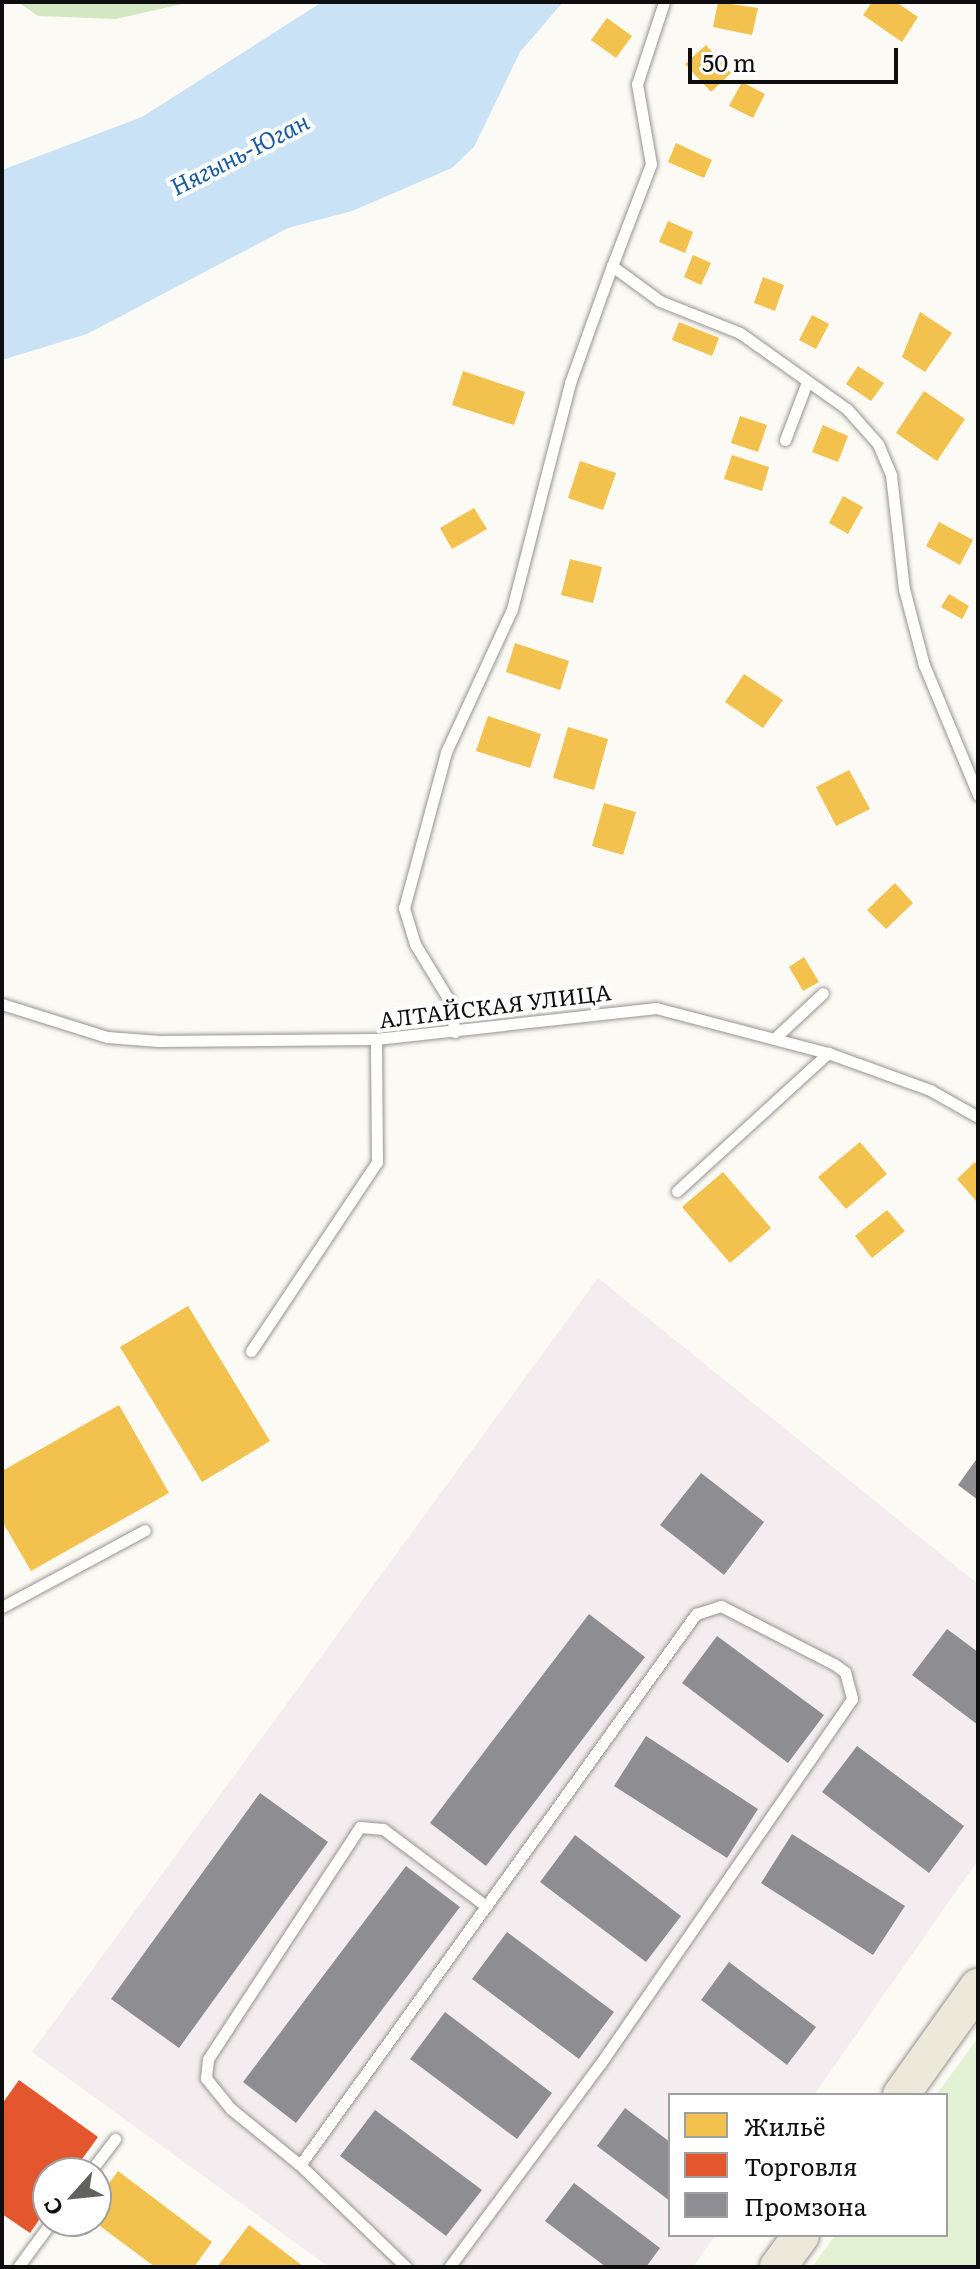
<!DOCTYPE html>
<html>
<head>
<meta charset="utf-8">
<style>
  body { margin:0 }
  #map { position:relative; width:980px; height:2269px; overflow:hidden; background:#fcfaf4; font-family:Literata,serif }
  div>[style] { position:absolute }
  .industrial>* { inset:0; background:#f4edf0 }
  .green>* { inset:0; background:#e3f1d4 }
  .forest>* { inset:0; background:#d3e8c2 }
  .water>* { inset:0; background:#cae2f5 }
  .homes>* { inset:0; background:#f2c14e }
  .shops>* { inset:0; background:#e4572e }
  .industry>* { inset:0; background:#8d8d92 }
  .roads { filter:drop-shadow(0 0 2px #959492) drop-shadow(0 0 2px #959492) }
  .lane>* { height:11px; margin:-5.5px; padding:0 5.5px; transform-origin:5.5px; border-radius:5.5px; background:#fffefd }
  .primary>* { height:36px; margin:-18px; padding:0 18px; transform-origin:18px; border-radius:18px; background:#ece9da }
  span { translate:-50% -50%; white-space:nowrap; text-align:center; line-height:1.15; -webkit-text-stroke:8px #fff; paint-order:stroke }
  .street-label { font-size:22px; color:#0e0e0e }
  .water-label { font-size:24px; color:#1859a0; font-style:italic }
  .frame { position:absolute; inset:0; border:4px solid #0e0e0e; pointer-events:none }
  .legend { position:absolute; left:668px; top:2093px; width:280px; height:144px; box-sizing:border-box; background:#fff; border:2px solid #9f9f9f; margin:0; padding:10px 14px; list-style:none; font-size:24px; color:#0e0e0e }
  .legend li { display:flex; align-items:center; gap:16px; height:40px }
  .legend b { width:40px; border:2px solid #9f9f9f }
  .north { position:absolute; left:32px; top:2157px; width:80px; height:80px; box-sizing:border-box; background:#fff; border:2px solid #9f9f9f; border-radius:50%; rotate:243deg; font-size:22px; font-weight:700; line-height:32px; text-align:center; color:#0e0e0e }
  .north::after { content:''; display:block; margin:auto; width:28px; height:36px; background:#61615e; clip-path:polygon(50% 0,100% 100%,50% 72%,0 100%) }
  .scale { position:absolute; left:688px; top:48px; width:210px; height:36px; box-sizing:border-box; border:4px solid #0e0e0e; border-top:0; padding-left:10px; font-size:24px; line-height:28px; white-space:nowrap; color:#0e0e0e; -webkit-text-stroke:6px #fff; paint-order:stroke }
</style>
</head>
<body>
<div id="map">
  <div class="industrial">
    <div style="clip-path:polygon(598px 1278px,978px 1584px,978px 1860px,814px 2095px,670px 2095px,670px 2235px,716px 2235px,693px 2267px,329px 2267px,32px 2052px)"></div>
  </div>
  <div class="green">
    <div style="clip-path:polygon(978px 2038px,978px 2267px,812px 2267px,835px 2235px,946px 2235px,946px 2095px,936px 2095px)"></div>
  </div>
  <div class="forest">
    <div style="clip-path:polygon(18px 2px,191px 2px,116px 19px,38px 16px)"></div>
  </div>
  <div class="water">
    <div style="clip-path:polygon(322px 2px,563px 2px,520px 52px,474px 147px,452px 168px,352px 211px,288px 228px,87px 334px,2px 360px,2px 170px,142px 117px)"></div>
  </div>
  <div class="homes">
    <div style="clip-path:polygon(718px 2px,758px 8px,752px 35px,713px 27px)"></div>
    <div style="clip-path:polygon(872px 2px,896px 2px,918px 17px,902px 42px,863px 15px)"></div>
    <div style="clip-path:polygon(607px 18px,632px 36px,616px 58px,591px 40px)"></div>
    <div style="clip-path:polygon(706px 45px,731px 73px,711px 92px,685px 64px)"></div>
    <div style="clip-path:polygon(742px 82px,765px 94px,753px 118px,729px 106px)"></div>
    <div style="clip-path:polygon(676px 143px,712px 160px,704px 178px,668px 162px)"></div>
    <div style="clip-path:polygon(668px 221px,693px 232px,685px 253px,659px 242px)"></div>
    <div style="clip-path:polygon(693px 255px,711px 263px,701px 285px,684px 277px)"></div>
    <div style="clip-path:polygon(763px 277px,784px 285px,775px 311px,754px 303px)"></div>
    <div style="clip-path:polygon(920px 312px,952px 333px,925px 372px,902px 357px)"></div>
    <div style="clip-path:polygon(812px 315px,829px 324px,816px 349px,799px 340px)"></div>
    <div style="clip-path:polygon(679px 322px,719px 338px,712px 356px,672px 340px)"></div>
    <div style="clip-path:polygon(858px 366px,884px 383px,871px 401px,846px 384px)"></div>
    <div style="clip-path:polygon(463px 371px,525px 392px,514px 425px,452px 405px)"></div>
    <div style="clip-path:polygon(924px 391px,965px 419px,937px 461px,896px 433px)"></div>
    <div style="clip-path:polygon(740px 416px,767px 425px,758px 452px,731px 443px)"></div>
    <div style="clip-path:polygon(823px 425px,848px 436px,838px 462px,812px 452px)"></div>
    <div style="clip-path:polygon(732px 455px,769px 467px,762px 491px,724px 479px)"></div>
    <div style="clip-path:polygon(580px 461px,616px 473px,603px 510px,568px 498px)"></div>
    <div style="clip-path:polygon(843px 496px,863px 507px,848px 534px,829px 523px)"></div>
    <div style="clip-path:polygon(474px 508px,487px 529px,452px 549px,440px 528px)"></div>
    <div style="clip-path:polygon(939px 522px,973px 540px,960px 565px,926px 546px)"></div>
    <div style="clip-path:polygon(570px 559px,602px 567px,593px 603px,561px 595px)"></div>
    <div style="clip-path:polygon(949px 594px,969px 606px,962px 619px,941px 607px)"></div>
    <div style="clip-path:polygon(515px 643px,569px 661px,560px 690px,506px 672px)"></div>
    <div style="clip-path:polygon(744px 674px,783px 700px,763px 728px,725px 702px)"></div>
    <div style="clip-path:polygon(488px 716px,541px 734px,530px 768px,476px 751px)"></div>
    <div style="clip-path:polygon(568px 727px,608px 739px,594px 790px,553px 778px)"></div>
    <div style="clip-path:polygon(849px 770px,870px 809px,836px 826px,816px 787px)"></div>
    <div style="clip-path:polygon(604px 803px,636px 812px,623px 855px,592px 846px)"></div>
    <div style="clip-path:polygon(895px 883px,913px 903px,886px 929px,867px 910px)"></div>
    <div style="clip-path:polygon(804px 957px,819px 982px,803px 991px,789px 967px)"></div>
    <div style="clip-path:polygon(860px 1142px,887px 1174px,846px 1209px,818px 1177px)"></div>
    <div style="clip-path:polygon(975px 1162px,978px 1166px,978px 1203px,957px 1179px)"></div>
    <div style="clip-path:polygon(723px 1172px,771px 1228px,730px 1263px,682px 1207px)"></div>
    <div style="clip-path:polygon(887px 1210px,905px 1231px,872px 1258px,855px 1236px)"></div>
    <div style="clip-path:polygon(188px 1306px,270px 1441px,202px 1482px,120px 1347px)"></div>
    <div style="clip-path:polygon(119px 1405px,169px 1493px,31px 1571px,2px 1521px,2px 1471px)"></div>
    <div style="clip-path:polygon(118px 2171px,212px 2242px,194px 2267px,155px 2267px,96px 2223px,96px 2201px)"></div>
    <div style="clip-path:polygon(249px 2225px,304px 2267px,217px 2267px)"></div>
  </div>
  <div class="shops">
    <div style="clip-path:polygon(19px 2080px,98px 2137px,72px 2173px,48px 2173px,48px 2207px,30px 2233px,2px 2214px,2px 2104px)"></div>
  </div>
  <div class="industry">
    <div style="clip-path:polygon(978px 1457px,978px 1500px,958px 1485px)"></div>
    <div style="clip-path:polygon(701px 1473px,764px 1522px,724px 1575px,660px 1525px)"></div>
    <div style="clip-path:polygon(589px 1614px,645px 1657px,486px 1866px,430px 1823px)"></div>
    <div style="clip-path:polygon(947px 1629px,978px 1652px,978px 1725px,912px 1675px)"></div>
    <div style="clip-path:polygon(717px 1636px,824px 1715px,788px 1763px,682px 1683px)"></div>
    <div style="clip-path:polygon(646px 1736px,758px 1809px,727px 1858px,614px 1786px)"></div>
    <div style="clip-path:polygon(857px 1746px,964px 1826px,929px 1873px,822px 1792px)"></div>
    <div style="clip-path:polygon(260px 1793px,328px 1842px,179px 2048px,111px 1999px)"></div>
    <div style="clip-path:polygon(792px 1834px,905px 1906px,873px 1955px,761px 1883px)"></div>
    <div style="clip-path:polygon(575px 1835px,681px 1916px,646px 1962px,540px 1882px)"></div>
    <div style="clip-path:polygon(406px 1866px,460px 1907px,296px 2123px,243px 2082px)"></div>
    <div style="clip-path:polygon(507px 1932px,614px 2012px,579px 2059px,472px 1979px)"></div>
    <div style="clip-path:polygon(729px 1962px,816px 2027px,787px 2065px,701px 2000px)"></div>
    <div style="clip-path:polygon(445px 2012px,552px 2093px,517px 2139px,410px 2059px)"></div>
    <div style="clip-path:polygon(625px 2108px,670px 2142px,670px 2201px,597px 2146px)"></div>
    <div style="clip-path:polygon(375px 2110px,482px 2190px,446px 2236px,340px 2156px)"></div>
    <div style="clip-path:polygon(574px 2183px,660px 2248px,646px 2267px,606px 2267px,545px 2221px)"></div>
  </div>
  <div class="roads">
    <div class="lane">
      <div style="left:664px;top:2px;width:86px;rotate:108.2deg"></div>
      <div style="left:637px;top:84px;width:81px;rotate:80.1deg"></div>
      <div style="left:651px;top:164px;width:109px;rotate:110.9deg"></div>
      <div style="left:612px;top:266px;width:59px;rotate:36.1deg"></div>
      <div style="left:660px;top:301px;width:86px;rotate:21.8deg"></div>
      <div style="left:740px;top:333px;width:131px;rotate:35.4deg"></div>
      <div style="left:847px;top:409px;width:47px;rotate:48.5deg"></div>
      <div style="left:878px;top:444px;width:34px;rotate:67deg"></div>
      <div style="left:891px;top:475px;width:115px;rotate:83.5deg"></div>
      <div style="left:904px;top:589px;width:79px;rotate:75.3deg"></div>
      <div style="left:924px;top:665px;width:141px;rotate:67.4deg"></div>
      <div style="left:785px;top:440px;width:62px;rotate:-69.2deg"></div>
      <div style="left:2px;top:1004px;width:110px;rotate:17.4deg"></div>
      <div style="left:107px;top:1037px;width:52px;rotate:4.4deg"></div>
      <div style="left:159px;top:1041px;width:217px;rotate:-0.5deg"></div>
      <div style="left:376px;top:1039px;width:282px;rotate:-6.3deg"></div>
      <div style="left:656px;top:1008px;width:178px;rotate:14.7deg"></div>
      <div style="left:828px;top:1053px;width:109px;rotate:19.9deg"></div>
      <div style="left:930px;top:1090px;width:55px;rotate:29.4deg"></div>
      <div style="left:455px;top:1032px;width:33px;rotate:-101deg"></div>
      <div style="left:449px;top:1000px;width:66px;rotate:-121.3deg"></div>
      <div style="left:415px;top:944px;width:38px;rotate:-107deg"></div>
      <div style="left:404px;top:908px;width:162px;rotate:-74.9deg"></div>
      <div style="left:446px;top:752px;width:157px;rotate:-65.2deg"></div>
      <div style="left:512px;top:609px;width:233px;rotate:-75.6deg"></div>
      <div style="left:570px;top:383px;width:124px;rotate:-70.3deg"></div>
      <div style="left:776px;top:1037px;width:64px;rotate:-43.1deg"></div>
      <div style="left:677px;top:1191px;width:205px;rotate:-42.4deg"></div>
      <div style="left:251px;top:1351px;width:227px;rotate:-56.3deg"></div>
      <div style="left:377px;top:1162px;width:123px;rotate:-90.5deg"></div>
      <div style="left:2px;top:1607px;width:162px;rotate:-28.3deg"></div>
      <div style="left:300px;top:2165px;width:89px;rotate:-140.9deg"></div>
      <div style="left:231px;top:2109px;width:40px;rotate:-129deg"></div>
      <div style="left:206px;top:2078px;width:19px;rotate:-84deg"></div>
      <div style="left:208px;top:2059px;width:277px;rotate:-56.8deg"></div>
      <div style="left:360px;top:1827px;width:23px;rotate:5deg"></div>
      <div style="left:383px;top:1829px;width:129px;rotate:36.8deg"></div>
      <div style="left:89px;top:2173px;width:43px;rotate:-52.6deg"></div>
      <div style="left:18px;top:2267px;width:57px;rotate:-53.5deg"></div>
      <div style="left:406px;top:2267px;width:147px;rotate:-136.1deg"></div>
      <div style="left:300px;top:2165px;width:679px;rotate:-54.3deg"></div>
      <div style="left:696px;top:1614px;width:26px;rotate:-18deg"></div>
      <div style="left:721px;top:1606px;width:127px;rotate:27.2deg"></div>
      <div style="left:834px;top:1664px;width:14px;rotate:36deg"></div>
      <div style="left:845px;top:1672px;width:28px;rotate:75deg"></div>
      <div style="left:852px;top:1699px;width:444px;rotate:124.6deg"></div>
      <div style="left:600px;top:2064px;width:253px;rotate:126.6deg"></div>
    </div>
    <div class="primary">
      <div style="left:901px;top:2095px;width:133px;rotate:-54.5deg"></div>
      <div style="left:778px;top:2267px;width:39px;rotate:-54deg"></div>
    </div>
  </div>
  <div class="street-label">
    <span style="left:495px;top:1005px;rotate:-7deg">АЛТАЙСКАЯ УЛИЦА</span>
  </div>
  <div class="water-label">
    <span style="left:239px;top:153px;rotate:-27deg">Нягынь-Юган</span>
  </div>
  <div class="frame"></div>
  <ul class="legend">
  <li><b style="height:22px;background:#f2c14e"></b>Жильё</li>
  <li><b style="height:22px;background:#e4572e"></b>Торговля</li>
  <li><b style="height:22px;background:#8d8d92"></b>Промзона</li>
  </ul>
  <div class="north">С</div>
  <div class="scale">50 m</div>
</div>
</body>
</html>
